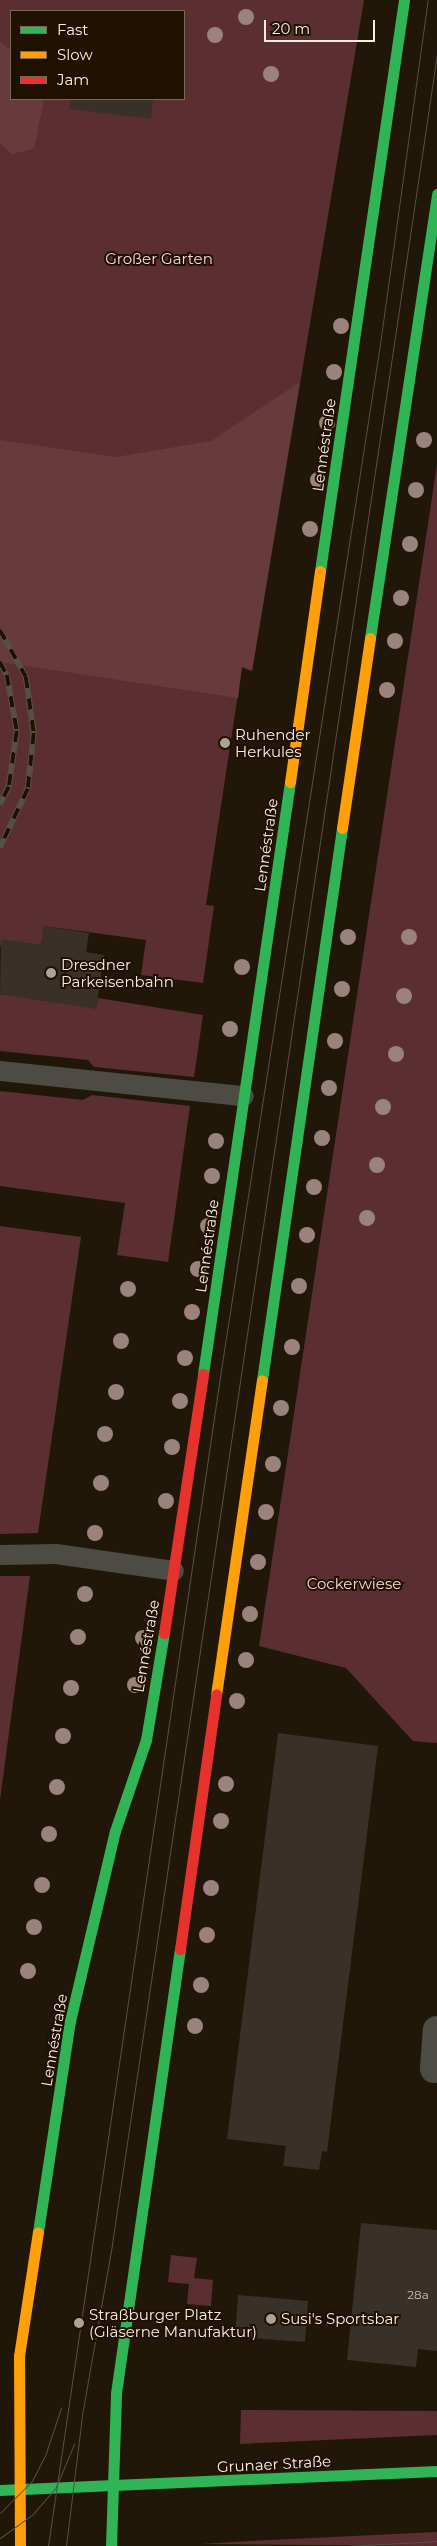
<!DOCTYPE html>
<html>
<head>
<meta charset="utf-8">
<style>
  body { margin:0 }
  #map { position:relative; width:437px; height:2546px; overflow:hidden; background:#201709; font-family:Montserrat,sans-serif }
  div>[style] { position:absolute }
  .green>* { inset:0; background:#5b2e32 }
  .forest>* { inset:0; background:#673a3c }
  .building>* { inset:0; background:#393027 }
  .lane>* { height:20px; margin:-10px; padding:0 10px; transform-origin:10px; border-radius:10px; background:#4c4c44 }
  .street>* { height:28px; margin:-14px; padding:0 14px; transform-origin:14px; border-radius:14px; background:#4c4c44 }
  .fast>* { height:11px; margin:-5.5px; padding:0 5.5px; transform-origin:5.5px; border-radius:5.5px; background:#30b455 }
  .slow>* { height:11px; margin:-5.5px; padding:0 5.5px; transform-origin:5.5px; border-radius:5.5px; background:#ff9f0a }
  .jam>* { height:11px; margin:-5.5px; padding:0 5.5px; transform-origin:5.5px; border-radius:5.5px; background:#e5322d }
  .tram>* { height:1px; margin:-0.5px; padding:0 0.5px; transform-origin:0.5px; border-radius:0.5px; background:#555147 }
  .rail>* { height:5.5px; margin-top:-2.75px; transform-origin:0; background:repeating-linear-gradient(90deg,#1f1000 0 11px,#555147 0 22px); box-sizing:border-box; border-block:1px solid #555147 }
  .trees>* { width:16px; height:16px; margin:-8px; border-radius:50%; background:#9a827d }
  .dots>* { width:14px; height:14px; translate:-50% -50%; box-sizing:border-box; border:2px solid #1f1000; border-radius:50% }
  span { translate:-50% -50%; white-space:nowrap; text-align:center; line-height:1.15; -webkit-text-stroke:4px #1f1000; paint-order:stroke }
  .number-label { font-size:12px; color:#c9bfb1 }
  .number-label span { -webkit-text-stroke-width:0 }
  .park-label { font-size:15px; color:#fed9dc }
  .street-label { font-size:15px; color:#f9efdf }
  .poi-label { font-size:15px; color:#f9efdf }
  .left { translate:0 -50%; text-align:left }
  .legend { position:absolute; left:10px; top:10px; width:175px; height:90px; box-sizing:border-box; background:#1f1000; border:1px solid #766959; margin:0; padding:6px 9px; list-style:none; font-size:15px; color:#f9efdf }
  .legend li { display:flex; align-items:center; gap:10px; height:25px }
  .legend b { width:25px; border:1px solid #766959 }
  .scale { position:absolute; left:264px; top:20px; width:111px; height:22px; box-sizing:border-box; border:2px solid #f9efdf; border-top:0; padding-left:6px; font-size:15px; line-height:18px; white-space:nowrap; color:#f9efdf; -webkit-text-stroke:4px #1f1000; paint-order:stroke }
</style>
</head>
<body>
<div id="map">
  <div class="green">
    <div style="clip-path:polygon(evenodd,0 0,364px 0,252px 671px,242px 667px,206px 905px,214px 906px,203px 983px,141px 975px,146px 940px,44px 926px,41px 945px,2px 940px,0 948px,0 0,11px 11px,184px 11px,184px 99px,11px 99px,11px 11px)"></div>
    <div style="clip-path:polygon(437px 464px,437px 1743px,413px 1741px,346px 1668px,259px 1646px)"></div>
    <div style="clip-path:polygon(0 994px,96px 1008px,98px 998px,203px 1015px,194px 1077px,94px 1067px,88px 1060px,0 1051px)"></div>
    <div style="clip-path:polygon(0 1091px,83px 1100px,92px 1095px,190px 1106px,168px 1262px,117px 1255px,125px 1203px,0 1186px)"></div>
    <div style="clip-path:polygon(0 1226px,81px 1237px,38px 1533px,0 1534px)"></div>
    <div style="clip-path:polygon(0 1576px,30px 1576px,0 1800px)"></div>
    <div style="clip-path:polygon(171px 2255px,197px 2258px,194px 2278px,213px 2280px,211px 2306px,187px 2304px,189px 2284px,168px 2282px)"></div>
    <div style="clip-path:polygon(241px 2410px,437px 2411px,437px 2435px,240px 2444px)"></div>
    <div style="clip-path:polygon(437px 2532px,437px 2546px,201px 2544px,250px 2541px)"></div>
  </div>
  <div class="forest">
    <div style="clip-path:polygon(0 42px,11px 50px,11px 99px,44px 99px,34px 149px,12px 154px,0 143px)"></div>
    <div style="clip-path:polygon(300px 382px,252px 671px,242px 667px,238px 698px,0 662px,0 440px,116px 457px,211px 441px)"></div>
  </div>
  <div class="building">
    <div style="clip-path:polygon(71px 99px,153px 99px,151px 119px,70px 109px)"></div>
    <div style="clip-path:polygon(44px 926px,89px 933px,86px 952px,104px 955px,96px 1009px,0 994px,1px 939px,41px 945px)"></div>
    <div style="clip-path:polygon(278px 1733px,378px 1746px,327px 2152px,322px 2151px,319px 2170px,283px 2166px,286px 2146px,227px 2139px)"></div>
    <div style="clip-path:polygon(361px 2223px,437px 2230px,437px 2351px,418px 2349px,416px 2367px,347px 2360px)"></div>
    <div style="clip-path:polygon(238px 2295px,308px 2301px,305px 2342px,235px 2337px)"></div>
  </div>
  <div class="lane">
    <div style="left:0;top:1071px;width:245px;rotate:5.9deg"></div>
    <div style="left:0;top:1555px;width:56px;rotate:-1deg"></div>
    <div style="left:56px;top:1554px;width:119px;rotate:8.2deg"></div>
  </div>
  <div class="street">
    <div style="left:434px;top:2069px;width:39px;rotate:-86deg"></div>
  </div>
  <div class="fast">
    <div style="left:320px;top:571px;width:577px;rotate:-81.63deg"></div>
    <div style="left:370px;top:638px;width:449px;rotate:-81.4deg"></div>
    <div style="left:203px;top:1374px;width:598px;rotate:-81.64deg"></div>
    <div style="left:262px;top:1380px;width:558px;rotate:-81.75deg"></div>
    <div style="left:38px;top:2232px;width:213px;rotate:-81.4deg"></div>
    <div style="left:70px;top:2021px;width:195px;rotate:-76.7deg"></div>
    <div style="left:115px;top:1831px;width:96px;rotate:-71.2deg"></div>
    <div style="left:146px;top:1740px;width:109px;rotate:-80.5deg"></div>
    <div style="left:0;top:2490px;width:437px;rotate:-2.5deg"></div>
    <div style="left:111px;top:2546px;width:153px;rotate:-88.1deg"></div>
    <div style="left:116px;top:2393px;width:449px;rotate:-81.8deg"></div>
  </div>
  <div class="slow">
    <div style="left:290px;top:782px;width:213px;rotate:-81.9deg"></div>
    <div style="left:342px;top:828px;width:192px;rotate:-81.6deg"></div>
    <div style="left:216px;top:1695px;width:318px;rotate:-81.7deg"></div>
    <div style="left:20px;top:2546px;width:190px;rotate:-90.3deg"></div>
    <div style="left:19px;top:2356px;width:125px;rotate:-81.3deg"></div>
  </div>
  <div class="jam">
    <div style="left:164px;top:1633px;width:262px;rotate:-81.4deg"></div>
    <div style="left:180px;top:1949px;width:257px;rotate:-81.9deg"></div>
  </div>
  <div class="tram">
    <div style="left:0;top:2513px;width:45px;rotate:-45deg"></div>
    <div style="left:32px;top:2481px;width:28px;rotate:-63deg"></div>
    <div style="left:45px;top:2456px;width:51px;rotate:-71.6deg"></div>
    <div style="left:0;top:2538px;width:39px;rotate:-36deg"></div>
    <div style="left:32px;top:2515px;width:37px;rotate:-49deg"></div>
    <div style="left:56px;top:2487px;width:47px;rotate:-67.3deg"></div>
    <div style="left:48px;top:2546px;width:1189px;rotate:-81.63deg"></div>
    <div style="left:221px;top:1370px;width:1038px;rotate:-81.19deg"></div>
    <div style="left:380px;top:344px;width:347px;rotate:-82.1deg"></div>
    <div style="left:66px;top:2546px;width:132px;rotate:-83deg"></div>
    <div style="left:82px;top:2415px;width:174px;rotate:-80deg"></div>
    <div style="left:112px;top:2244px;width:2215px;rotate:-81.56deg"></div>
    <div style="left:348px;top:2546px;width:89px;rotate:-3.2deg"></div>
  </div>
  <div class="rail">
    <div style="left:0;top:630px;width:54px;rotate:61deg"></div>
    <div style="left:26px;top:677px;width:57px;rotate:81.9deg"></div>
    <div style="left:34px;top:733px;width:56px;rotate:96.1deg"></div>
    <div style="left:28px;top:789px;width:65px;rotate:115.4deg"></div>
    <div style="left:0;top:662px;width:15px;rotate:62deg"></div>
    <div style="left:7px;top:675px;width:57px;rotate:79.9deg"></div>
    <div style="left:17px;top:731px;width:57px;rotate:98.1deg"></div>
    <div style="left:9px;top:787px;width:20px;rotate:117deg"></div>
  </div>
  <div class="trees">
    <div style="left:246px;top:17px"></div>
    <div style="left:215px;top:35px"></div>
    <div style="left:271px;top:74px"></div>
    <div style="left:341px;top:326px"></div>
    <div style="left:334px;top:372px"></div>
    <div style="left:327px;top:423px"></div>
    <div style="left:424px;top:440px"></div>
    <div style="left:318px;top:480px"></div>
    <div style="left:416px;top:490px"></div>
    <div style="left:310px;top:529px"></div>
    <div style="left:410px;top:544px"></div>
    <div style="left:401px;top:598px"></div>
    <div style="left:395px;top:641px"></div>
    <div style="left:387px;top:690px"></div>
    <div style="left:348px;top:937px"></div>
    <div style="left:409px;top:937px"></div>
    <div style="left:242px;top:967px"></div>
    <div style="left:342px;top:989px"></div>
    <div style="left:404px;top:996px"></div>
    <div style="left:230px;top:1029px"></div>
    <div style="left:335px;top:1041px"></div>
    <div style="left:396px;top:1054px"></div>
    <div style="left:329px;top:1088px"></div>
    <div style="left:383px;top:1107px"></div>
    <div style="left:322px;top:1138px"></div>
    <div style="left:216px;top:1141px"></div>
    <div style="left:377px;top:1165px"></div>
    <div style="left:212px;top:1176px"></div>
    <div style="left:314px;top:1187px"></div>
    <div style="left:367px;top:1218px"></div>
    <div style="left:208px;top:1226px"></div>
    <div style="left:307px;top:1235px"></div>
    <div style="left:198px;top:1269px"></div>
    <div style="left:299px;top:1286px"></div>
    <div style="left:128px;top:1289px"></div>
    <div style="left:192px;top:1312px"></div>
    <div style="left:121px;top:1341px"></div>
    <div style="left:292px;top:1347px"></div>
    <div style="left:185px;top:1358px"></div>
    <div style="left:116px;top:1392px"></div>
    <div style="left:180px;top:1401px"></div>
    <div style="left:281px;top:1408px"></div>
    <div style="left:105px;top:1434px"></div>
    <div style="left:172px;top:1447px"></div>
    <div style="left:273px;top:1464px"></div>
    <div style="left:101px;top:1483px"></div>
    <div style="left:166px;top:1501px"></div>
    <div style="left:266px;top:1512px"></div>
    <div style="left:95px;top:1533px"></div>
    <div style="left:258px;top:1562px"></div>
    <div style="left:85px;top:1594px"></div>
    <div style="left:250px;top:1614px"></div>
    <div style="left:78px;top:1637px"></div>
    <div style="left:143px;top:1638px"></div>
    <div style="left:246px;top:1660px"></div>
    <div style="left:135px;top:1685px"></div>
    <div style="left:71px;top:1688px"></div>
    <div style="left:237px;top:1701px"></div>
    <div style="left:63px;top:1736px"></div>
    <div style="left:226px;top:1784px"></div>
    <div style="left:57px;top:1787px"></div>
    <div style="left:221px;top:1821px"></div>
    <div style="left:49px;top:1834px"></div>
    <div style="left:42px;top:1885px"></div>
    <div style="left:211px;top:1888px"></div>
    <div style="left:34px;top:1927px"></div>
    <div style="left:207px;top:1935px"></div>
    <div style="left:28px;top:1971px"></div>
    <div style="left:201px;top:1985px"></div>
    <div style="left:195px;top:2026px"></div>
  </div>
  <div class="dots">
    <div style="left:225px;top:743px;background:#ada394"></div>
    <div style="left:51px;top:973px;background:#ada394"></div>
    <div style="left:271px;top:2319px;background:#ada394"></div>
    <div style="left:79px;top:2323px;background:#ada394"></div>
  </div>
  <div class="number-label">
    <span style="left:418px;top:2295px">28a</span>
  </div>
  <div class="park-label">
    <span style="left:159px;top:259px">Großer Garten</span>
    <span style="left:354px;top:1584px">Cockerwiese</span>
  </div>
  <div class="street-label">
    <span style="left:324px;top:445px;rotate:-82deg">Lennéstraße</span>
    <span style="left:266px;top:845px;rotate:-82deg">Lennéstraße</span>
    <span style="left:207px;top:1246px;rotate:-82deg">Lennéstraße</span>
    <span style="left:146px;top:1646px;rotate:-80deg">Lennéstraße</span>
    <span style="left:54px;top:2040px;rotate:-80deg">Lennéstraße</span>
    <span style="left:274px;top:2464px;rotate:-3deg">Grunaer Straße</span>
  </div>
  <div class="poi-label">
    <span class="left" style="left:235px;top:743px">Ruhender<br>Herkules</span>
    <span class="left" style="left:61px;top:973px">Dresdner<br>Parkeisenbahn</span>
    <span class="left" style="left:89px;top:2323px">Straßburger Platz<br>(Gläserne Manufaktur)</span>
    <span class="left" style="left:281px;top:2319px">Susi's Sportsbar</span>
  </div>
  <ul class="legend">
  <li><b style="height:6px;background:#30b455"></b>Fast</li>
  <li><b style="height:6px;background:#ff9f0a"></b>Slow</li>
  <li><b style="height:6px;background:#e5322d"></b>Jam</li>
  </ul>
  <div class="scale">20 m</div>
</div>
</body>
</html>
